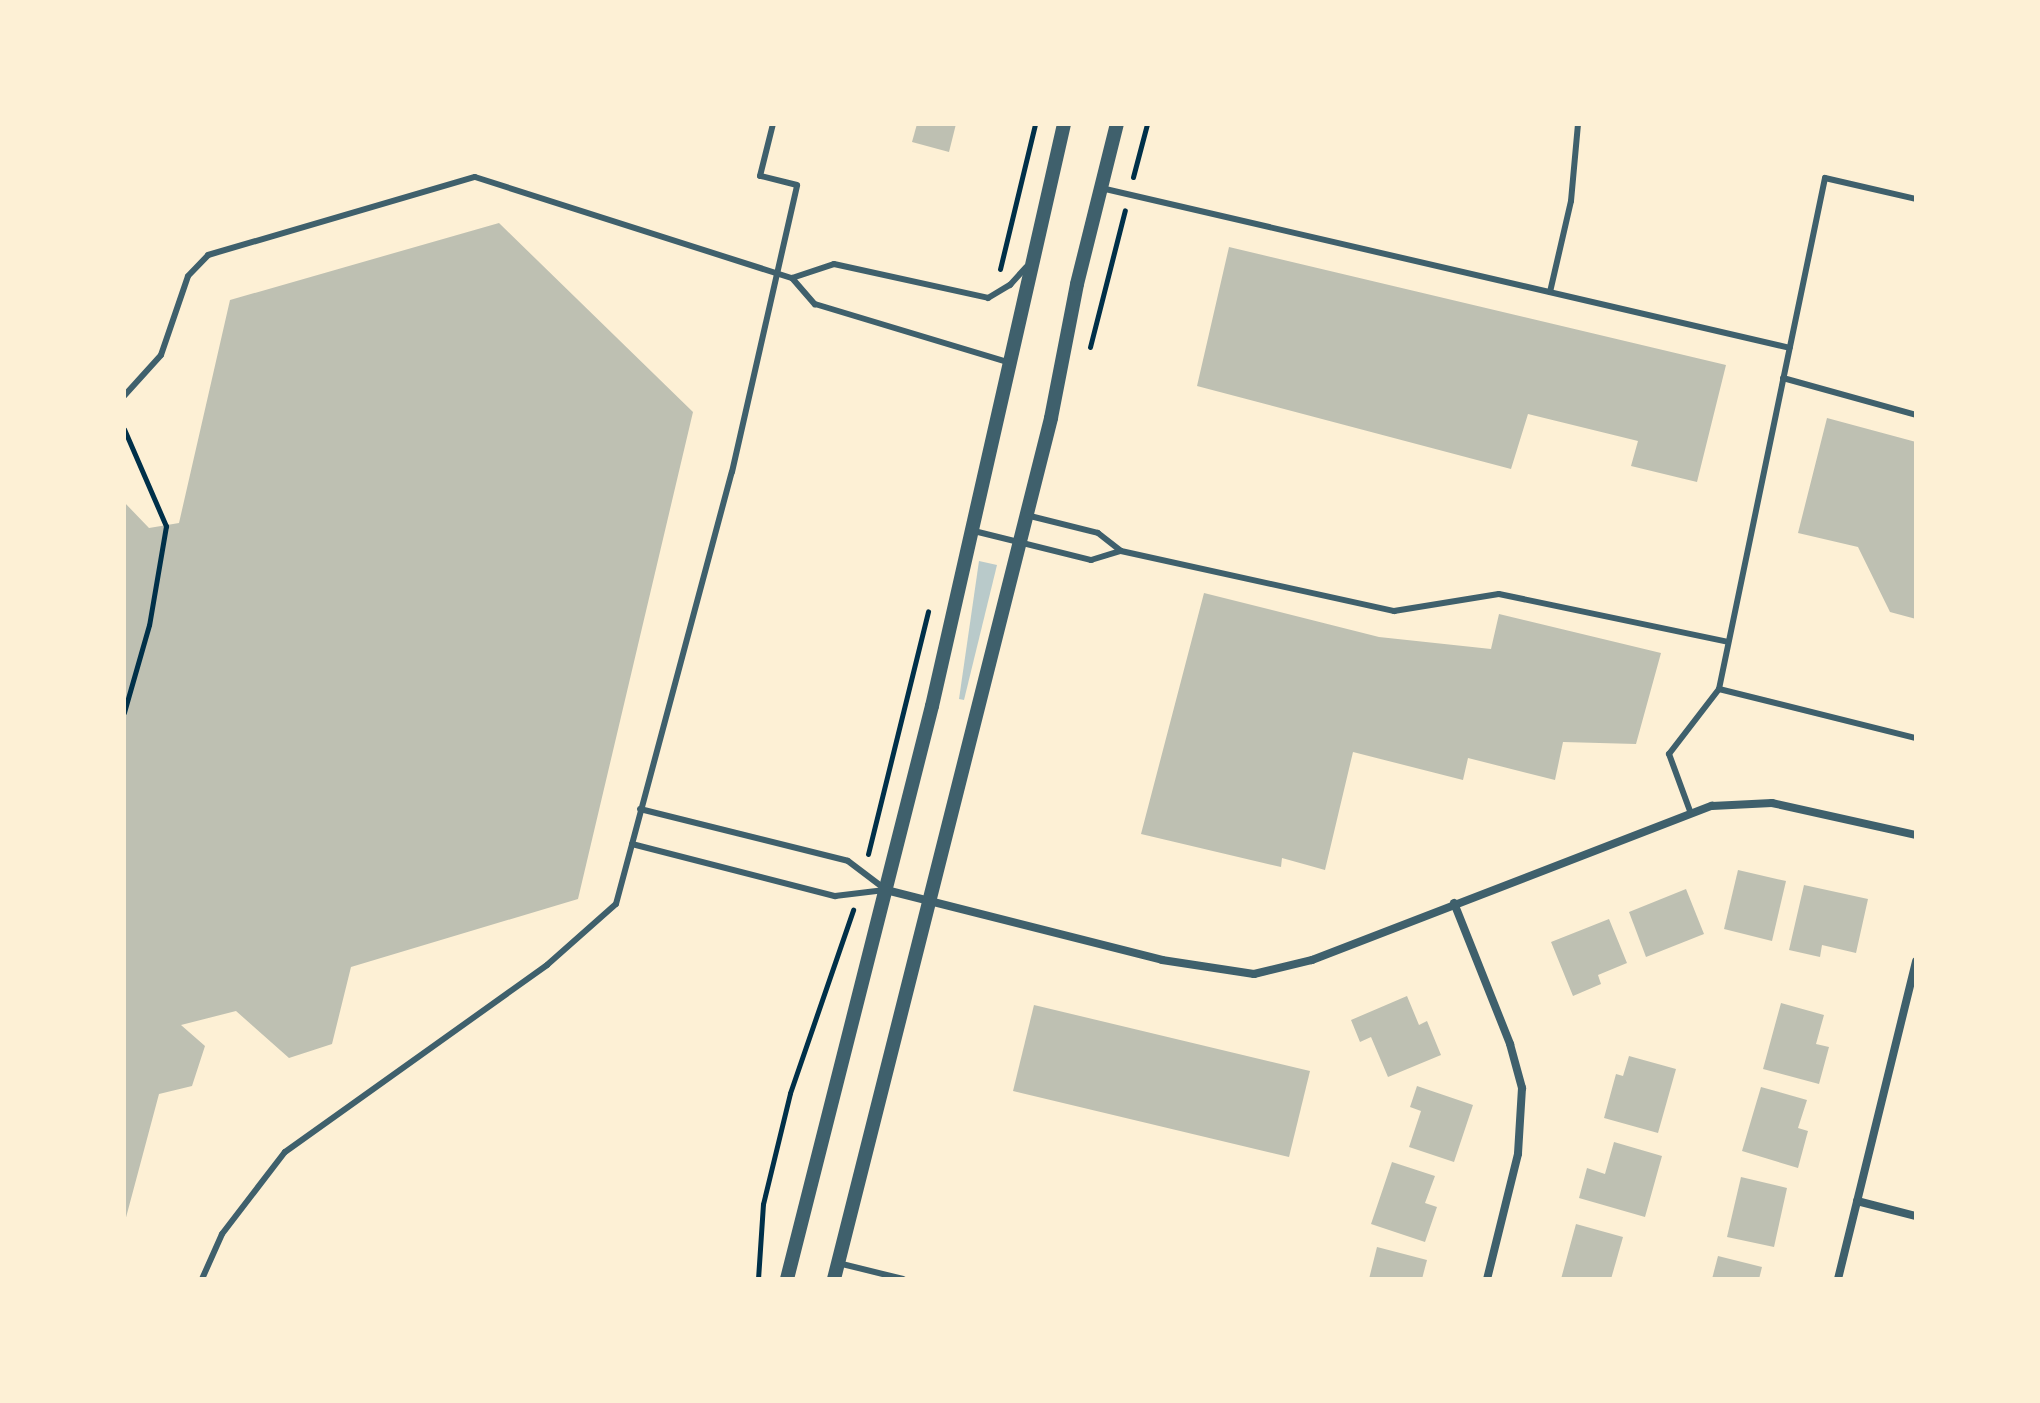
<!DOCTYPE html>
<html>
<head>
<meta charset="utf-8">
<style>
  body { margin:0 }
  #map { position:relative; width:2040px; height:1403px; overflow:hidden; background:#fdf0d5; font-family:"PT Serif",serif }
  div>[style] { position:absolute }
  .green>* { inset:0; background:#b9caca }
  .building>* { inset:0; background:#bec0b2 }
  .path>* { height:5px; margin:-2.5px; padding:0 2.5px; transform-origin:2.5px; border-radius:2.5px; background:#003049 }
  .service>* { height:6px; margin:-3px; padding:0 3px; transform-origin:3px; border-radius:3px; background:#3f606c }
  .minor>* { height:8px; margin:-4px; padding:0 4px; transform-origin:4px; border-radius:4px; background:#3f606c }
  .tertiary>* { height:14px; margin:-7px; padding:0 7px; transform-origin:7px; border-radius:7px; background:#3f606c }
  span { translate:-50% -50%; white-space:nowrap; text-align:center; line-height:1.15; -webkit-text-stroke:8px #fdf0d5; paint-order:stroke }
  .frame { position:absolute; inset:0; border:126px solid #fdf0d5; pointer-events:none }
</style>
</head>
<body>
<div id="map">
  <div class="green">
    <div style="clip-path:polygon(979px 561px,997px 565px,964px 700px,959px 699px)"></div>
  </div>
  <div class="building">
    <div style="clip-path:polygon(917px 124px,956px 124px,949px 152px,912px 142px)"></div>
    <div style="clip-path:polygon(499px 223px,693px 412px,578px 899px,351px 967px,332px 1044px,289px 1058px,236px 1011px,181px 1025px,205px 1046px,192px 1086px,159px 1094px,124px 1225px,124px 502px,149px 528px,179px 523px,230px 300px)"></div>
    <div style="clip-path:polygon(1229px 247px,1726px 365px,1697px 482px,1631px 466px,1638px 441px,1528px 414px,1511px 469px,1197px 386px)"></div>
    <div style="clip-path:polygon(1827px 418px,1916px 442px,1916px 619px,1890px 612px,1858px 547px,1798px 533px)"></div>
    <div style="clip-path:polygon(1204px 593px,1379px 637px,1491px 649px,1499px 614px,1661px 653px,1636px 744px,1563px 742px,1555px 780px,1468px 758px,1463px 780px,1353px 752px,1325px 870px,1282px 858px,1281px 867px,1141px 834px)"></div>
    <div style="clip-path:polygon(1738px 870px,1786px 881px,1772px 941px,1724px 929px)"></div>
    <div style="clip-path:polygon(1804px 885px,1868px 899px,1856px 953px,1822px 945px,1820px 957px,1789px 950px)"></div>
    <div style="clip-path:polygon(1686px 889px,1704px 934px,1646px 957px,1629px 912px)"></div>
    <div style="clip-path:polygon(1609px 919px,1627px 963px,1598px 975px,1601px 984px,1573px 996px,1551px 942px)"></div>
    <div style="clip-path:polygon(1407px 996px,1419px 1025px,1427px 1021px,1441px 1055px,1388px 1077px,1371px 1037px,1360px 1042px,1351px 1020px)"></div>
    <div style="clip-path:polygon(1781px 1003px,1824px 1015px,1816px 1044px,1829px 1047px,1819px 1084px,1763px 1069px)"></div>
    <div style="clip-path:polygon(1034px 1005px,1310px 1071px,1289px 1157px,1013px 1091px)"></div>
    <div style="clip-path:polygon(1629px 1056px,1676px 1069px,1658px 1133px,1604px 1118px,1616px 1074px,1623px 1076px)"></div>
    <div style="clip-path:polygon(1417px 1086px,1473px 1105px,1454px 1162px,1409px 1147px,1421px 1111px,1410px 1107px)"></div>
    <div style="clip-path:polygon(1761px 1087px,1807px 1100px,1798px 1128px,1808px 1131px,1798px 1168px,1742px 1151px)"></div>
    <div style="clip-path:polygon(1614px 1142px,1662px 1156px,1645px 1217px,1579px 1198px,1587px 1168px,1605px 1174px)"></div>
    <div style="clip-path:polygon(1392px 1162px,1435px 1176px,1425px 1203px,1437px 1207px,1425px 1242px,1371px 1224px)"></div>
    <div style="clip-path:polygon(1741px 1177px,1787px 1188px,1774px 1247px,1727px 1237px)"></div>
    <div style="clip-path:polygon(1576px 1224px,1623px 1237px,1611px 1279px,1561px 1279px)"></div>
    <div style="clip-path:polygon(1377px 1247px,1427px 1260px,1422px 1279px,1369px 1279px)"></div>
    <div style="clip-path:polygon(1718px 1256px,1762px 1267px,1759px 1279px,1712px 1279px)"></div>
  </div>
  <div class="path">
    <div style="left:1133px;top:177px;width:55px;rotate:-75.2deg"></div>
    <div style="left:1000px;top:269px;width:149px;rotate:-76.4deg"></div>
    <div style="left:1090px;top:347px;width:141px;rotate:-75.7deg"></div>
    <div style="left:124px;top:429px;width:106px;rotate:66.6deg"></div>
    <div style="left:166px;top:526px;width:100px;rotate:99.7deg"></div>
    <div style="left:149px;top:625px;width:91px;rotate:106deg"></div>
    <div style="left:868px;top:854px;width:250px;rotate:-76.1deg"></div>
    <div style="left:758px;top:1279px;width:75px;rotate:-86.2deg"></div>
    <div style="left:763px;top:1204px;width:114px;rotate:-76.3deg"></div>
    <div style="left:790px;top:1093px;width:194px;rotate:-71deg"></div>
  </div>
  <div class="service">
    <div style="left:1101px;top:188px;width:707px;rotate:13.07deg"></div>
    <div style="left:792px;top:278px;width:44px;rotate:-18.4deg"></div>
    <div style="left:834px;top:264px;width:158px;rotate:12.4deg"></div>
    <div style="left:988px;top:298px;width:26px;rotate:-31deg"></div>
    <div style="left:1010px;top:285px;width:24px;rotate:-48deg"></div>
    <div style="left:1550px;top:292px;width:93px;rotate:-77deg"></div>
    <div style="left:1571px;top:201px;width:77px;rotate:-84.8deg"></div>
    <div style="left:1783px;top:378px;width:138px;rotate:15.5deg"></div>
    <div style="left:124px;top:396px;width:55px;rotate:-47.9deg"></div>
    <div style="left:161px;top:355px;width:83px;rotate:-71.1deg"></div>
    <div style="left:188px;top:276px;width:29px;rotate:-46deg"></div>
    <div style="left:208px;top:255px;width:278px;rotate:-16.3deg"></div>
    <div style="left:475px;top:177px;width:333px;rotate:17.7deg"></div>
    <div style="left:792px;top:278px;width:35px;rotate:49deg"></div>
    <div style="left:815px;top:304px;width:204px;rotate:16.8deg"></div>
    <div style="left:1026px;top:515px;width:74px;rotate:14deg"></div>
    <div style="left:1098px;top:533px;width:29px;rotate:38deg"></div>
    <div style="left:1121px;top:551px;width:280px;rotate:12.4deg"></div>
    <div style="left:1394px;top:611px;width:106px;rotate:-9.2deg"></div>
    <div style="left:1499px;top:594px;width:234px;rotate:11.8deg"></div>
    <div style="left:974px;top:531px;width:121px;rotate:13.9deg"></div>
    <div style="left:1091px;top:560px;width:31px;rotate:-17deg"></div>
    <div style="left:1719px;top:689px;width:203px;rotate:14deg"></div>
    <div style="left:640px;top:809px;width:214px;rotate:14deg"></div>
    <div style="left:848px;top:861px;width:46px;rotate:37.1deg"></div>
    <div style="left:1690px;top:811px;width:61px;rotate:-110.2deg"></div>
    <div style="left:1669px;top:754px;width:82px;rotate:-52.4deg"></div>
    <div style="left:1719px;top:689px;width:522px;rotate:-78.28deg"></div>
    <div style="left:1825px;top:178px;width:93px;rotate:13deg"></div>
    <div style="left:632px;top:844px;width:210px;rotate:14.4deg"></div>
    <div style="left:835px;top:896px;width:50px;rotate:-6.8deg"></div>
    <div style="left:838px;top:1263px;width:67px;rotate:13.8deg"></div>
    <div style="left:202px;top:1279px;width:49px;rotate:-66deg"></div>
    <div style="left:222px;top:1234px;width:103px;rotate:-52.5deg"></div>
    <div style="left:285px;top:1152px;width:322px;rotate:-35.5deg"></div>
    <div style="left:547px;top:965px;width:92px;rotate:-41.5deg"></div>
    <div style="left:616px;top:904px;width:447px;rotate:-75deg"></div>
    <div style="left:732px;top:472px;width:294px;rotate:-77.2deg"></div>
    <div style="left:797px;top:185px;width:38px;rotate:-166deg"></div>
    <div style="left:760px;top:176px;width:54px;rotate:-76deg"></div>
  </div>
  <div class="minor">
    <div style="left:886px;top:890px;width:285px;rotate:14.2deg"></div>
    <div style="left:1162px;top:960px;width:93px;rotate:8.7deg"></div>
    <div style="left:1254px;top:974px;width:60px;rotate:-13.6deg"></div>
    <div style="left:1312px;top:960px;width:429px;rotate:-21.1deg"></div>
    <div style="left:1712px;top:806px;width:60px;rotate:-2.9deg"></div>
    <div style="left:1772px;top:803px;width:148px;rotate:12.5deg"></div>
    <div style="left:1454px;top:903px;width:152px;rotate:68.3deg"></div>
    <div style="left:1510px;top:1044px;width:46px;rotate:74.7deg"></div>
    <div style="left:1522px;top:1088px;width:66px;rotate:93.5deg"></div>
    <div style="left:1518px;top:1154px;width:129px;rotate:103.9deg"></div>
    <div style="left:1857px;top:1201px;width:61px;rotate:14.3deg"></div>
    <div style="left:1838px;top:1279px;width:327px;rotate:-76.2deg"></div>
  </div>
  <div class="tertiary">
    <div style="left:787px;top:1279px;width:591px;rotate:-75.8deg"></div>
    <div style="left:932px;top:706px;width:597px;rotate:-77.22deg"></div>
    <div style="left:834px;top:1279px;width:888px;rotate:-75.85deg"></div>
    <div style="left:1051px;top:418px;width:136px;rotate:-79deg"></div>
    <div style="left:1077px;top:284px;width:165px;rotate:-76deg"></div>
  </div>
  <div class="frame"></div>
</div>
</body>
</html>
